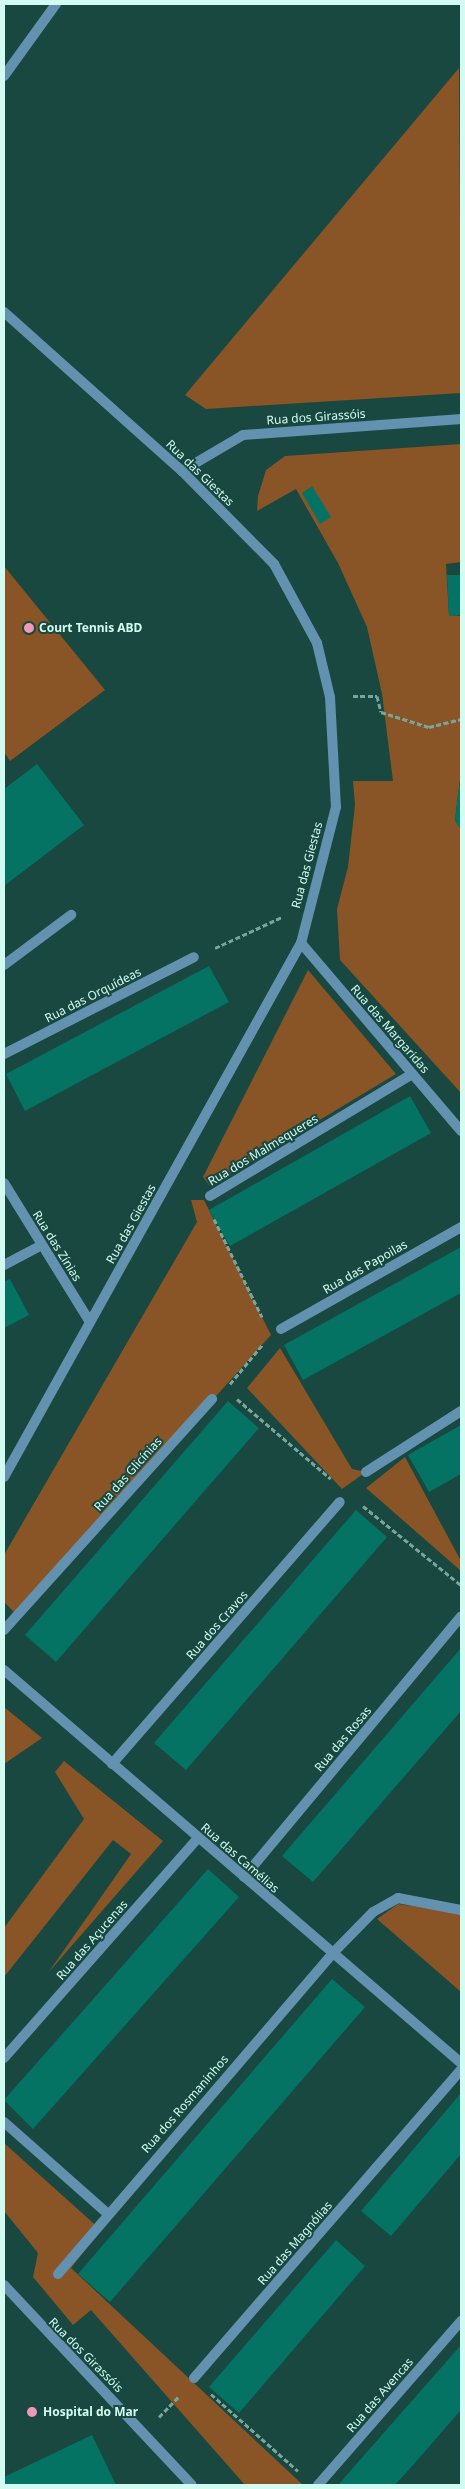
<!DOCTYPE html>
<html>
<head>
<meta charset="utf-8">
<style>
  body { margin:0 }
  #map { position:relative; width:465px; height:2489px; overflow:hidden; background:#18483f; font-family:"Noto Sans",sans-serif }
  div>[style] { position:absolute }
  .green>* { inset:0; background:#895426 }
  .building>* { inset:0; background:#047363 }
  .path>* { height:3px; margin-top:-1.5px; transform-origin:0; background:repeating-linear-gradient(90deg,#79a69c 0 5px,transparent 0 7.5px) }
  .service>* { height:10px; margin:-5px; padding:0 5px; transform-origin:5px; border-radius:5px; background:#6392b1 }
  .minor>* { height:10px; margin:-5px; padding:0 5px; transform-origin:5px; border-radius:5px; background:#6392b1 }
  .tertiary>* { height:10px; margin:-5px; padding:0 5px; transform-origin:5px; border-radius:5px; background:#6392b1 }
  .dots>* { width:14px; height:14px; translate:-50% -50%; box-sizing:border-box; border:2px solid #18483f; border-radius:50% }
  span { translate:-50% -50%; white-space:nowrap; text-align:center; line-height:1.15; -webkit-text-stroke:4px #18483f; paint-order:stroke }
  .street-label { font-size:12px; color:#d2fcf1 }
  .poi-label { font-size:12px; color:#d2fcf1; font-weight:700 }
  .left { translate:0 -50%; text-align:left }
  .frame { position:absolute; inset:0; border:5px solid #d2fcf1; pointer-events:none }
</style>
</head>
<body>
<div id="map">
  <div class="green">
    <div style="clip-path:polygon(459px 68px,461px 393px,206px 409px,185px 395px)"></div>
    <div style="clip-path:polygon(461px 444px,461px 562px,446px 564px,449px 615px,461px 616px,461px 771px,455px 820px,461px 830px,461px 1093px,340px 960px,337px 909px,348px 867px,355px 805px,353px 781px,393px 781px,382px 694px,367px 627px,338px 563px,296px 489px,257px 511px,258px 496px,266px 470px,285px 456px)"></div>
    <div style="clip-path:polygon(4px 566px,105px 690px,10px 761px,4px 752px)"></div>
    <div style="clip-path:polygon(308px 970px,396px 1074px,210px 1186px,203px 1177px)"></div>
    <div style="clip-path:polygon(191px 1200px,204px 1200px,271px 1335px,18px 1616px,4px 1602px,4px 1555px,197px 1222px)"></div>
    <div style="clip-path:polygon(280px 1348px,352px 1469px,366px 1472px,342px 1489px,247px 1388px)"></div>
    <div style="clip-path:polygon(405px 1457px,461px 1561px,461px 1571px,366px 1488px)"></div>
    <div style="clip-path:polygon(4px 1707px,42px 1738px,4px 1764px)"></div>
    <div style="clip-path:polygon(64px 1761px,163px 1841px,48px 1973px,131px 1854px,113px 1840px,4px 1977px,4px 1928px,84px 1819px,55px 1772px)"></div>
    <div style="clip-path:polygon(398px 1904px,461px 1913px,461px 1992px,377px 1919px)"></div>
    <div style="clip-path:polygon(4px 2143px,101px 2230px,71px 2268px,303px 2485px,245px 2485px,91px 2310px,73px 2325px,33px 2277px,38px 2253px,4px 2211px)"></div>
  </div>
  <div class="building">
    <div style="clip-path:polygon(312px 486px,331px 517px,320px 524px,302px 493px)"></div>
    <div style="clip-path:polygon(447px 575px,461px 575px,461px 615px,449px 616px)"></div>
    <div style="clip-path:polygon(37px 764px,84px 825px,4px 886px,4px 789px)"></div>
    <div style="clip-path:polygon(459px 786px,461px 786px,461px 830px,455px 820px)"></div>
    <div style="clip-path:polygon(209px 966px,229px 1002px,25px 1111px,6px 1074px)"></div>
    <div style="clip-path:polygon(410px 1096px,431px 1133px,230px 1246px,209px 1210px)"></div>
    <div style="clip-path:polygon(461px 1247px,461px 1293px,303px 1380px,284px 1345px)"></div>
    <div style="clip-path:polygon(10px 1279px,29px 1315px,4px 1328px,4px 1282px)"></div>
    <div style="clip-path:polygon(228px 1401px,259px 1428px,56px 1662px,25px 1635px)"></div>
    <div style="clip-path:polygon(461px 1425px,461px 1474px,429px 1492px,408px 1455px)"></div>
    <div style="clip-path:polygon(356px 1510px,387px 1537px,186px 1770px,154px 1743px)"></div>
    <div style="clip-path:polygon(461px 1648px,461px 1711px,313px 1882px,282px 1856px)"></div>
    <div style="clip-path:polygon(208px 1869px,239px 1897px,33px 2129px,4px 2100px)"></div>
    <div style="clip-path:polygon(332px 1979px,365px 2007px,110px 2302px,78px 2274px)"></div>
    <div style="clip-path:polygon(461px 2093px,461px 2154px,391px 2236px,361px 2211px)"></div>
    <div style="clip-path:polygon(336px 2240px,365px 2266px,239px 2413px,209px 2387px)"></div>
    <div style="clip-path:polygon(461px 2345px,461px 2410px,414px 2464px,395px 2485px,338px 2485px)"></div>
    <div style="clip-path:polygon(92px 2435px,116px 2485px,4px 2485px,4px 2477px)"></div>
  </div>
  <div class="path">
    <div style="left:353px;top:696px;width:24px"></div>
    <div style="left:377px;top:696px;width:16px;rotate:76deg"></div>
    <div style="left:381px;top:712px;width:50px;rotate:17.4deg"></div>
    <div style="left:429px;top:727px;width:33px;rotate:-14deg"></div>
    <div style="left:215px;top:948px;width:74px;rotate:-24.8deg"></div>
    <div style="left:214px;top:1219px;width:109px;rotate:63.9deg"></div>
    <div style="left:230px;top:1384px;width:52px;rotate:-50.5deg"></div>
    <div style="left:237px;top:1399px;width:123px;rotate:40.4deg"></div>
    <div style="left:363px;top:1506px;width:126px;rotate:38.9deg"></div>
    <div style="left:211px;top:2394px;width:116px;rotate:41.5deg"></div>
    <div style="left:159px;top:2417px;width:29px;rotate:-46deg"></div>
  </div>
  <div class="service">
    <div style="left:4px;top:965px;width:84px;rotate:-36.7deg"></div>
  </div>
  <div class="minor">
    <div style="left:4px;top:312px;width:239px;rotate:41.8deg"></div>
    <div style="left:182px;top:471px;width:131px;rotate:45.3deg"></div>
    <div style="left:274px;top:564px;width:90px;rotate:61.4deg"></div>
    <div style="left:317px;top:643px;width:56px;rotate:76.5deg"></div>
    <div style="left:330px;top:697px;width:110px;rotate:86.9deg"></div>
    <div style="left:336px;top:807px;width:140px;rotate:104.4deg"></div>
    <div style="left:301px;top:943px;width:611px;rotate:119.08deg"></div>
    <div style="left:182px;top:471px;width:71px;rotate:-30.5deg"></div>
    <div style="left:243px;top:435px;width:219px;rotate:-4.2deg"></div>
    <div style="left:301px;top:943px;width:247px;rotate:49.6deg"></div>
    <div style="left:4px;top:1054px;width:213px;rotate:-27deg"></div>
    <div style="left:4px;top:1183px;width:163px;rotate:58.3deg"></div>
    <div style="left:210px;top:1196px;width:236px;rotate:-31.1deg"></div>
    <div style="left:4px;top:1265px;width:41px;rotate:-27.8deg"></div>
    <div style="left:281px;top:1329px;width:207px;rotate:-29.5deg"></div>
    <div style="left:366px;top:1472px;width:113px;rotate:-32.7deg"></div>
    <div style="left:4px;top:1630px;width:311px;rotate:-48deg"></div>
    <div style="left:4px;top:1670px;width:603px;rotate:40.69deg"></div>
    <div style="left:112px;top:1764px;width:347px;rotate:-49deg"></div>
    <div style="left:244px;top:1877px;width:339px;rotate:-50.2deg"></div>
    <div style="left:4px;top:2058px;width:293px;rotate:-48.6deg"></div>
    <div style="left:4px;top:2122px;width:137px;rotate:41.5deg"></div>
    <div style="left:58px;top:2274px;width:423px;rotate:-49.4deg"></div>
    <div style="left:333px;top:1953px;width:57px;rotate:-45.7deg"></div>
    <div style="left:373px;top:1912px;width:29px;rotate:-29deg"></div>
    <div style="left:398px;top:1898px;width:64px;rotate:10.8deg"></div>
    <div style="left:4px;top:2285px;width:274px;rotate:46.8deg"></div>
    <div style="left:194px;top:2378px;width:408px;rotate:-49.1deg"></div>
    <div style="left:318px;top:2485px;width:218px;rotate:-48.9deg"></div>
  </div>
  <div class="tertiary">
    <div style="left:4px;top:76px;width:89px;rotate:-54.2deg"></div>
  </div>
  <div class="dots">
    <div style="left:29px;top:628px;background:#f09ab7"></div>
    <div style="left:32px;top:2412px;background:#f09ab7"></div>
  </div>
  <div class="street-label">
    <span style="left:316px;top:417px;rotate:-4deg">Rua dos Girassóis</span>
    <span style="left:200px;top:473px;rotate:44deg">Rua das Giestas</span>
    <span style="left:307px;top:865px;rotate:-75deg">Rua das Giestas</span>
    <span style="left:93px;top:995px;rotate:-27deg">Rua das Orquídeas</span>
    <span style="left:390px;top:1029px;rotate:49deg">Rua das Margaridas</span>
    <span style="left:263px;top:1150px;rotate:-31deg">Rua dos Malmequeres</span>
    <span style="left:131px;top:1224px;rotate:-61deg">Rua das Giestas</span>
    <span style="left:57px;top:1246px;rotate:58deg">Rua das Zínias</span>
    <span style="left:365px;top:1267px;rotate:-30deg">Rua das Papoilas</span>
    <span style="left:128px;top:1474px;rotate:-48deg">Rua das Glicínias</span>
    <span style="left:217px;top:1625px;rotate:-49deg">Rua dos Cravos</span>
    <span style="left:343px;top:1739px;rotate:-50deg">Rua das Rosas</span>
    <span style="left:240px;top:1858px;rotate:41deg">Rua das Camélias</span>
    <span style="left:92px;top:1940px;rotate:-49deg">Rua das Açucenas</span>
    <span style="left:185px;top:2104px;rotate:-49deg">Rua dos Rosmaninhos</span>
    <span style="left:295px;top:2243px;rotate:-49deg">Rua das Magnólias</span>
    <span style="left:86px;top:2355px;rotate:45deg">Rua dos Girassóis</span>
    <span style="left:380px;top:2395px;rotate:-49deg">Rua das Avencas</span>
  </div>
  <div class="poi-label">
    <span class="left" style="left:39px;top:628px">Court Tennis ABD</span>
    <span class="left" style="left:43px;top:2412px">Hospital do Mar</span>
  </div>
  <div class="frame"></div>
</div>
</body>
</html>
